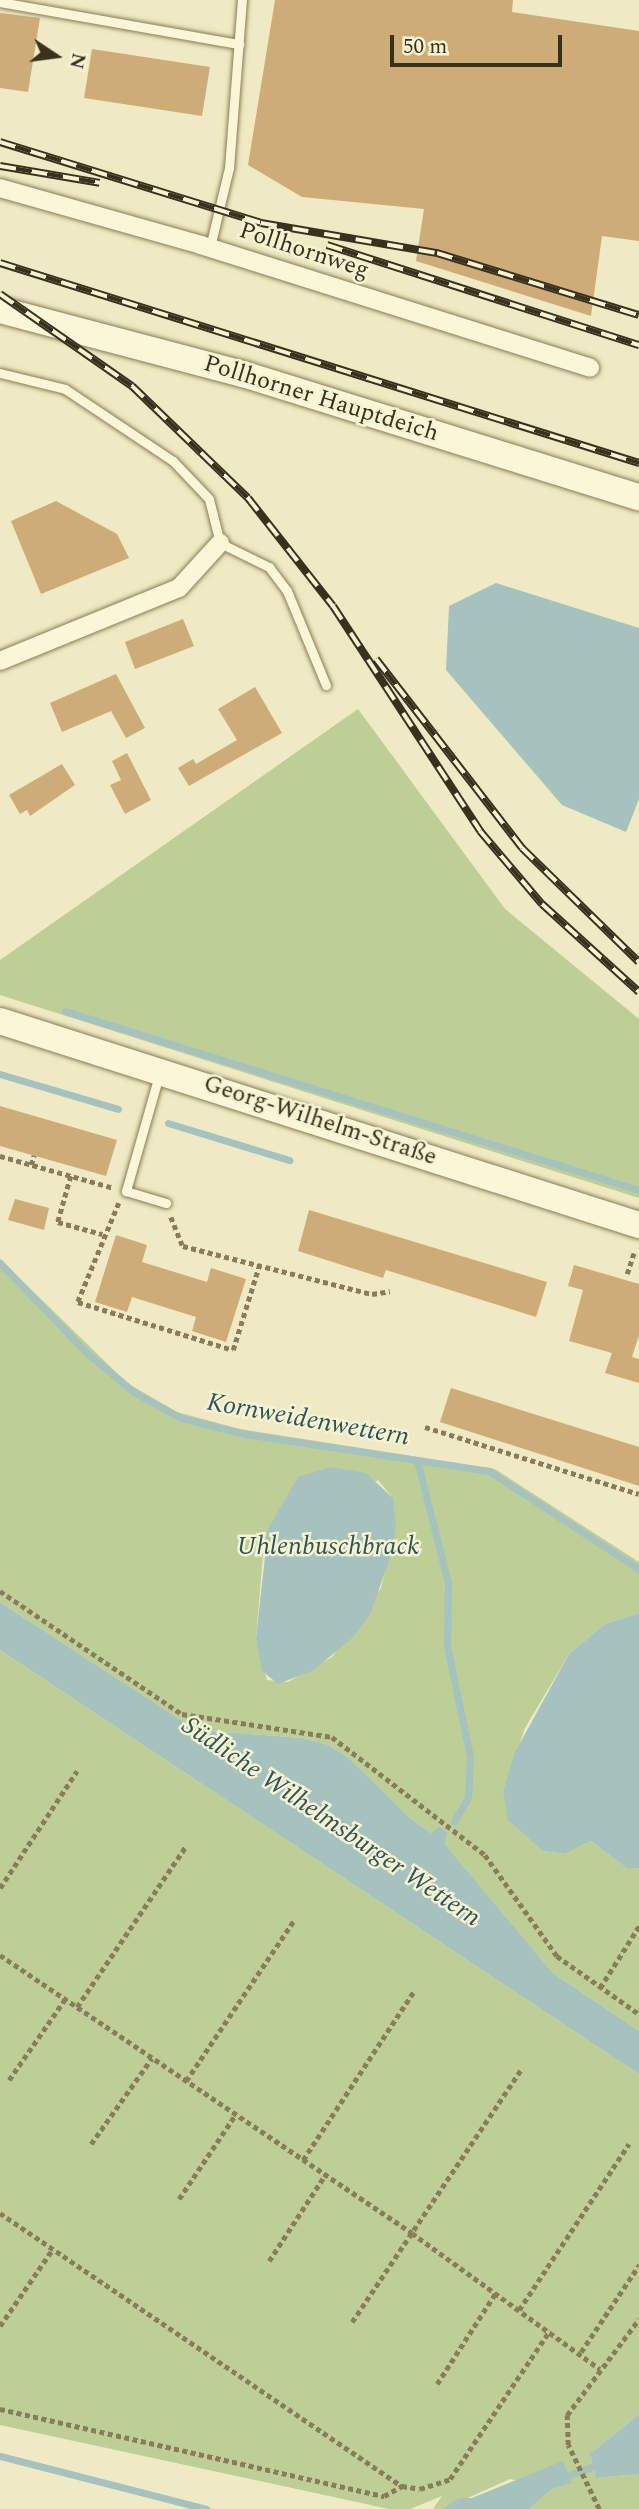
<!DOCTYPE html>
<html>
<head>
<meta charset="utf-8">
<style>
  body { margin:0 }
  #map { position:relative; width:639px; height:2509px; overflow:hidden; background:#efeac3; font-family:Spectral,serif }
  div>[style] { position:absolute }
  .green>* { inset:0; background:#bdce97 }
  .water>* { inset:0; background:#a5c2bf }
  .stream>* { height:7px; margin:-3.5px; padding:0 3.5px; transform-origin:3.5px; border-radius:3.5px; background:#a5c2bf }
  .building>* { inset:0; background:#ceac78 }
  .path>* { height:4.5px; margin-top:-2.25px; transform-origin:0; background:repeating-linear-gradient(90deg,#8a7c59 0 5px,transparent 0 8.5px) }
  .roads { filter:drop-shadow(0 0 2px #8a7c59) drop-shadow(0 0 2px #8a7c59) }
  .lane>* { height:9px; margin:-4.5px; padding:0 4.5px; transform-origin:4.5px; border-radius:4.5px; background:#faf6d7 }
  .street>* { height:18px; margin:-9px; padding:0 9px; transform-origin:9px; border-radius:9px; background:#faf6d7 }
  .secondary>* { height:26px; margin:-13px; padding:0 13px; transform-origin:13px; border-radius:13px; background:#faf6d7 }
  .rail>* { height:8px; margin-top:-4px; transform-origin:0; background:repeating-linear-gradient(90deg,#f6f3d3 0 16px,#3a301e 0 32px); box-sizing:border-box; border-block:2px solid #3a301e }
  span { translate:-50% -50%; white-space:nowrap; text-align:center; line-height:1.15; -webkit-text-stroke:5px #f6f3d3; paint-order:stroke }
  .street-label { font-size:24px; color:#3a301e }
  .water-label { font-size:26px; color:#2d545a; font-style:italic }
  .north { position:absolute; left:21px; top:21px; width:70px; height:70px; -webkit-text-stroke:5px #f6f3d3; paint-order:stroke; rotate:103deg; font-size:19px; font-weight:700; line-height:28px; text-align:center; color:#3a301e }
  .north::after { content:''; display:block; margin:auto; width:24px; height:32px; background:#3a301e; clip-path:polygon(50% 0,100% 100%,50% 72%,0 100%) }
  .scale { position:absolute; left:390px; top:35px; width:172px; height:32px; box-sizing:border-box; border:4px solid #3a301e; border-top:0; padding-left:9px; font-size:21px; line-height:24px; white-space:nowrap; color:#3a301e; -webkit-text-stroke:5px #f6f3d3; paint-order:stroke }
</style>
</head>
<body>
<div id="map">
  <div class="green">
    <div style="clip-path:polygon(358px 709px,505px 909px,639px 1019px,639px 1198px,0 995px,0 960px)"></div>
    <div style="clip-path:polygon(evenodd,0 1259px,127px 1383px,177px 1412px,240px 1429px,495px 1469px,639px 1562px,639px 1613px,605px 1624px,569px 1654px,525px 1728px,503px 1791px,543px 1851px,565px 1854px,591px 1841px,626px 1868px,639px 1868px,639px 2031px,553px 1973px,445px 1844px,448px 1833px,439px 1826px,431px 1833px,411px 1819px,349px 1758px,329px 1745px,303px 1738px,196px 1730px,0 1602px,0 1259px,378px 1480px,392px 1497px,396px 1527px,381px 1588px,332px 1657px,288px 1682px,267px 1680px,256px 1638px,263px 1555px,378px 1480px)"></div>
    <div style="clip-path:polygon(0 1650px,639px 2074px,639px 2414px,590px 2454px,596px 2478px,639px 2474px,639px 2509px,529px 2509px,553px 2488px,510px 2479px,443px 2509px,433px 2509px,442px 2496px,410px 2509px,389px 2509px,0 2425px)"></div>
  </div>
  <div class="water">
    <div style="clip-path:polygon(496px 583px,639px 628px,639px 799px,626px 832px,562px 805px,446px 670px,449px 606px)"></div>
    <div style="clip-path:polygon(331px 1467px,366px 1473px,393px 1498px,396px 1527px,390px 1558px,370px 1615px,352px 1638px,314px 1670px,278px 1684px,262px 1671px,256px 1638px,268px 1529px,298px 1477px)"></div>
    <div style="clip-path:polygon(0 1602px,196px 1730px,303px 1738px,329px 1745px,349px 1758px,411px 1819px,431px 1833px,439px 1826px,448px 1833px,445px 1844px,553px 1973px,639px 2031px,639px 2074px,0 1650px)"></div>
    <div style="clip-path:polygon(639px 1613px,639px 1868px,626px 1868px,591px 1841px,565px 1854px,543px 1851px,508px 1820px,503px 1791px,515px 1752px,569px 1654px,605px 1624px)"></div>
    <div style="clip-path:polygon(639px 2414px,639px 2474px,596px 2478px,590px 2454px)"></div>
    <div style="clip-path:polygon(563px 2461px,572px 2483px,553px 2488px,529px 2509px,443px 2509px,459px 2498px,472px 2498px)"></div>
  </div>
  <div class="stream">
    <div style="left:65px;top:1011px;width:601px;rotate:17.32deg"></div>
    <div style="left:0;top:1074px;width:123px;rotate:16.5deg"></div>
    <div style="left:168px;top:1123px;width:127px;rotate:17deg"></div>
    <div style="left:0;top:1263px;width:125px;rotate:46deg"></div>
    <div style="left:87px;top:1353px;width:61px;rotate:39.7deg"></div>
    <div style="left:134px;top:1392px;width:54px;rotate:29deg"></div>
    <div style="left:181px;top:1418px;width:66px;rotate:14deg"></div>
    <div style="left:245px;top:1434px;width:247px;rotate:8.6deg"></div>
    <div style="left:489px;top:1471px;width:179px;rotate:33.2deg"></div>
    <div style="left:417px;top:1460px;width:127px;rotate:75.9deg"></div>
    <div style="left:448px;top:1583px;width:62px;rotate:90.9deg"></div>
    <div style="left:447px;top:1645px;width:114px;rotate:78.4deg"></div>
    <div style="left:470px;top:1757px;width:41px;rotate:92.8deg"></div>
    <div style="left:468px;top:1798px;width:27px;rotate:121deg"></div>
    <div style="left:0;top:2456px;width:213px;rotate:14.4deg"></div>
    <div style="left:571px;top:2474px;width:21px;rotate:-19deg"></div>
  </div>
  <div class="building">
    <div style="clip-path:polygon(275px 0,513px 0,512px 12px,639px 31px,639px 241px,602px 236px,591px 316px,416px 261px,424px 209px,302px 197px,248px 165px)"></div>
    <div style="clip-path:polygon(0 13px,40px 18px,28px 92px,0 88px)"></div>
    <div style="clip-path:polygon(92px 49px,210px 67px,202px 116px,84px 98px)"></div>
    <div style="clip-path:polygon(56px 501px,117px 534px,129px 558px,41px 594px,11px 521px)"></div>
    <div style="clip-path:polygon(183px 619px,194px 646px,135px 669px,125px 642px)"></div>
    <div style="clip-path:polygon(116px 674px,145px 728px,126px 738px,111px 711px,62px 732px,50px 703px)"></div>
    <div style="clip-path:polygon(255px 687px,282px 733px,189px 786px,178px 768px,193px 759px,196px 764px,237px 740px,218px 709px)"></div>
    <div style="clip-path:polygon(127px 753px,151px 800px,125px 814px,110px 785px,121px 780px,112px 761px)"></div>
    <div style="clip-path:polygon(62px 764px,75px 785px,30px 816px,27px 810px,20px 814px,9px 795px)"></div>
    <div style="clip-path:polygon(0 1106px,117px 1140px,106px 1176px,0 1146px)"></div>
    <div style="clip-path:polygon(15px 1199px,49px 1208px,44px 1230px,8px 1220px)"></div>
    <div style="clip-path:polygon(309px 1210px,547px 1282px,536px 1317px,386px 1270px,383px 1278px,298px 1251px)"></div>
    <div style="clip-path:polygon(116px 1235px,147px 1245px,142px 1262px,207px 1282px,211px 1268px,246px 1279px,226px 1342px,192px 1331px,196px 1317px,132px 1297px,127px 1312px,95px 1302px)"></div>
    <div style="clip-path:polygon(574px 1265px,639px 1284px,639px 1335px,632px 1357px,639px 1359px,639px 1383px,605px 1373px,612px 1353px,569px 1341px,583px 1290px,568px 1286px)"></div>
    <div style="clip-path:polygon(451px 1388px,639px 1447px,639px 1486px,440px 1422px)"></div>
  </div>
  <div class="path">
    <div style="left:0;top:1156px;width:118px;rotate:15.7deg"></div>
    <div style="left:31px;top:1165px;width:10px;rotate:-73deg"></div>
    <div style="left:71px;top:1176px;width:48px;rotate:105.8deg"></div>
    <div style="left:58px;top:1222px;width:46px;rotate:15.3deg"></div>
    <div style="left:119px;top:1203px;width:107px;rotate:112.5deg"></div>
    <div style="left:78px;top:1302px;width:162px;rotate:17.2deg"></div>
    <div style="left:233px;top:1350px;width:88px;rotate:-72.8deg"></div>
    <div style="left:171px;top:1217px;width:31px;rotate:68deg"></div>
    <div style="left:183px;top:1246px;width:195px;rotate:14.3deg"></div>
    <div style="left:372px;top:1294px;width:18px;rotate:-9deg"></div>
    <div style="left:627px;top:1274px;width:23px;rotate:-72deg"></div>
    <div style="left:425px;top:1427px;width:224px;rotate:17.4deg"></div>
    <div style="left:0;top:1591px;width:220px;rotate:34.1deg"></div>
    <div style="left:182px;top:1714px;width:152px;rotate:8.7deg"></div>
    <div style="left:332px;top:1737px;width:193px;rotate:37.6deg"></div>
    <div style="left:485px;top:1855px;width:124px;rotate:54.5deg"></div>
    <div style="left:557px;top:1956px;width:100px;rotate:35.3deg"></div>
    <div style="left:0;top:1888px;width:140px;rotate:-56.7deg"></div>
    <div style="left:0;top:1955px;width:497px;rotate:34deg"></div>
    <div style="left:412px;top:2233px;width:232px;rotate:35.9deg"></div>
    <div style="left:600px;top:1988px;width:73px;rotate:-57.8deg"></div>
    <div style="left:77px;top:2007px;width:194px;rotate:-55.9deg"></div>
    <div style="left:9px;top:2080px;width:98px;rotate:-55.3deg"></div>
    <div style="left:186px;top:2081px;width:194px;rotate:-56.1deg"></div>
    <div style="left:91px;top:2144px;width:105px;rotate:-54.7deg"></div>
    <div style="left:303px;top:2160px;width:202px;rotate:-56.7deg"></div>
    <div style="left:179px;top:2199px;width:102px;rotate:-56.2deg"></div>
    <div style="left:0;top:2213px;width:486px;rotate:34.2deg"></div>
    <div style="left:402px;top:2486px;width:18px;rotate:9deg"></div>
    <div style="left:420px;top:2489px;width:32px;rotate:-18deg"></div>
    <div style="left:450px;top:2479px;width:179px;rotate:-56.1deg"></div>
    <div style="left:269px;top:2261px;width:103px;rotate:-56.9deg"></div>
    <div style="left:519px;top:2310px;width:199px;rotate:-56.5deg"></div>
    <div style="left:352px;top:2322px;width:306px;rotate:-56.2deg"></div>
    <div style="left:0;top:2326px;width:92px;rotate:-55.6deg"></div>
    <div style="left:581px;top:2352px;width:105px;rotate:-56.3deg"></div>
    <div style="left:437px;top:2384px;width:107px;rotate:-57.2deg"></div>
    <div style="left:0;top:2409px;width:394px;rotate:12.8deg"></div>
    <div style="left:384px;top:2496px;width:21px;rotate:-29deg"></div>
    <div style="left:599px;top:2509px;width:71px;rotate:-115.8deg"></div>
    <div style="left:568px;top:2445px;width:30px;rotate:-92deg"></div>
    <div style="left:567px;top:2415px;width:120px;rotate:-53.1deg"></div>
  </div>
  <div class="roads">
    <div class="lane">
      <div style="left:0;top:2px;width:243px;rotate:10deg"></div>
      <div style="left:210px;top:247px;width:81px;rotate:-76.5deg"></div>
      <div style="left:229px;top:168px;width:169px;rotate:-85.6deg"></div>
      <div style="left:0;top:373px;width:67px;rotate:13.8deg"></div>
      <div style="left:65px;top:389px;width:130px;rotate:33.7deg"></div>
      <div style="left:173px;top:461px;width:52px;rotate:46.5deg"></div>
      <div style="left:209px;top:499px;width:45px;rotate:76deg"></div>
      <div style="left:220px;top:543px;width:55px;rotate:26.1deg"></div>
      <div style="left:269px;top:567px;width:30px;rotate:53deg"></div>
      <div style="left:287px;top:591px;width:102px;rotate:67.5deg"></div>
      <div style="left:159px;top:1075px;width:121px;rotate:105.9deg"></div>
      <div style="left:126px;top:1191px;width:42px;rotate:16.7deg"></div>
    </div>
    <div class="street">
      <div style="left:0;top:188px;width:209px;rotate:15.8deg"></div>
      <div style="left:201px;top:245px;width:408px;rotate:17.5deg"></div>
      <div style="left:0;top:661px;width:193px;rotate:-22.2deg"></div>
      <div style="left:179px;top:588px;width:61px;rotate:-47.7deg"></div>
    </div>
    <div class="secondary">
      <div style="left:0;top:310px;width:251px;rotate:14.8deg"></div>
      <div style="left:243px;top:374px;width:415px;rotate:17.3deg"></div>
      <div style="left:0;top:1021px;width:671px;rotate:17.71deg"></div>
    </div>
  </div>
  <div class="rail">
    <div style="left:0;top:142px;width:273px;rotate:17.2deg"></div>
    <div style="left:261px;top:223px;width:179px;rotate:9.7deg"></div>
    <div style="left:437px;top:253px;width:211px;rotate:17.1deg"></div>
    <div style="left:0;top:166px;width:101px;rotate:9.6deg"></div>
    <div style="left:327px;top:245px;width:328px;rotate:17.8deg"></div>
    <div style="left:0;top:263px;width:670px;rotate:17.38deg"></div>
    <div style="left:0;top:294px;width:161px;rotate:34.9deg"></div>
    <div style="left:132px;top:386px;width:161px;rotate:44deg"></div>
    <div style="left:248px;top:498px;width:137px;rotate:51.8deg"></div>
    <div style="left:333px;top:606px;width:269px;rotate:56.8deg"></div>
    <div style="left:480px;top:831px;width:96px;rotate:49.7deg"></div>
    <div style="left:542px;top:904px;width:131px;rotate:42.2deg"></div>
    <div style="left:376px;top:659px;width:239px;rotate:52.3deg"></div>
    <div style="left:522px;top:848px;width:163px;rotate:44.3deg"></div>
  </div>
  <div class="street-label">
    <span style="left:304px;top:251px;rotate:18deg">Pollhornweg</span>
    <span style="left:321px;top:399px;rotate:17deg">Pollhorner Hauptdeich</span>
    <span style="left:320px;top:1121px;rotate:18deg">Georg-Wilhelm-Straße</span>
  </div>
  <div class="water-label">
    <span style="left:308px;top:1420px;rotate:10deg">Kornweidenwettern</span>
    <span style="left:328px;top:1547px">Uhlenbuschbrack</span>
    <span style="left:331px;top:1822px;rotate:34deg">Südliche Wilhelmsburger Wettern</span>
  </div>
  <div class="north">N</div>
  <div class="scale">50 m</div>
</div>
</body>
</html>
